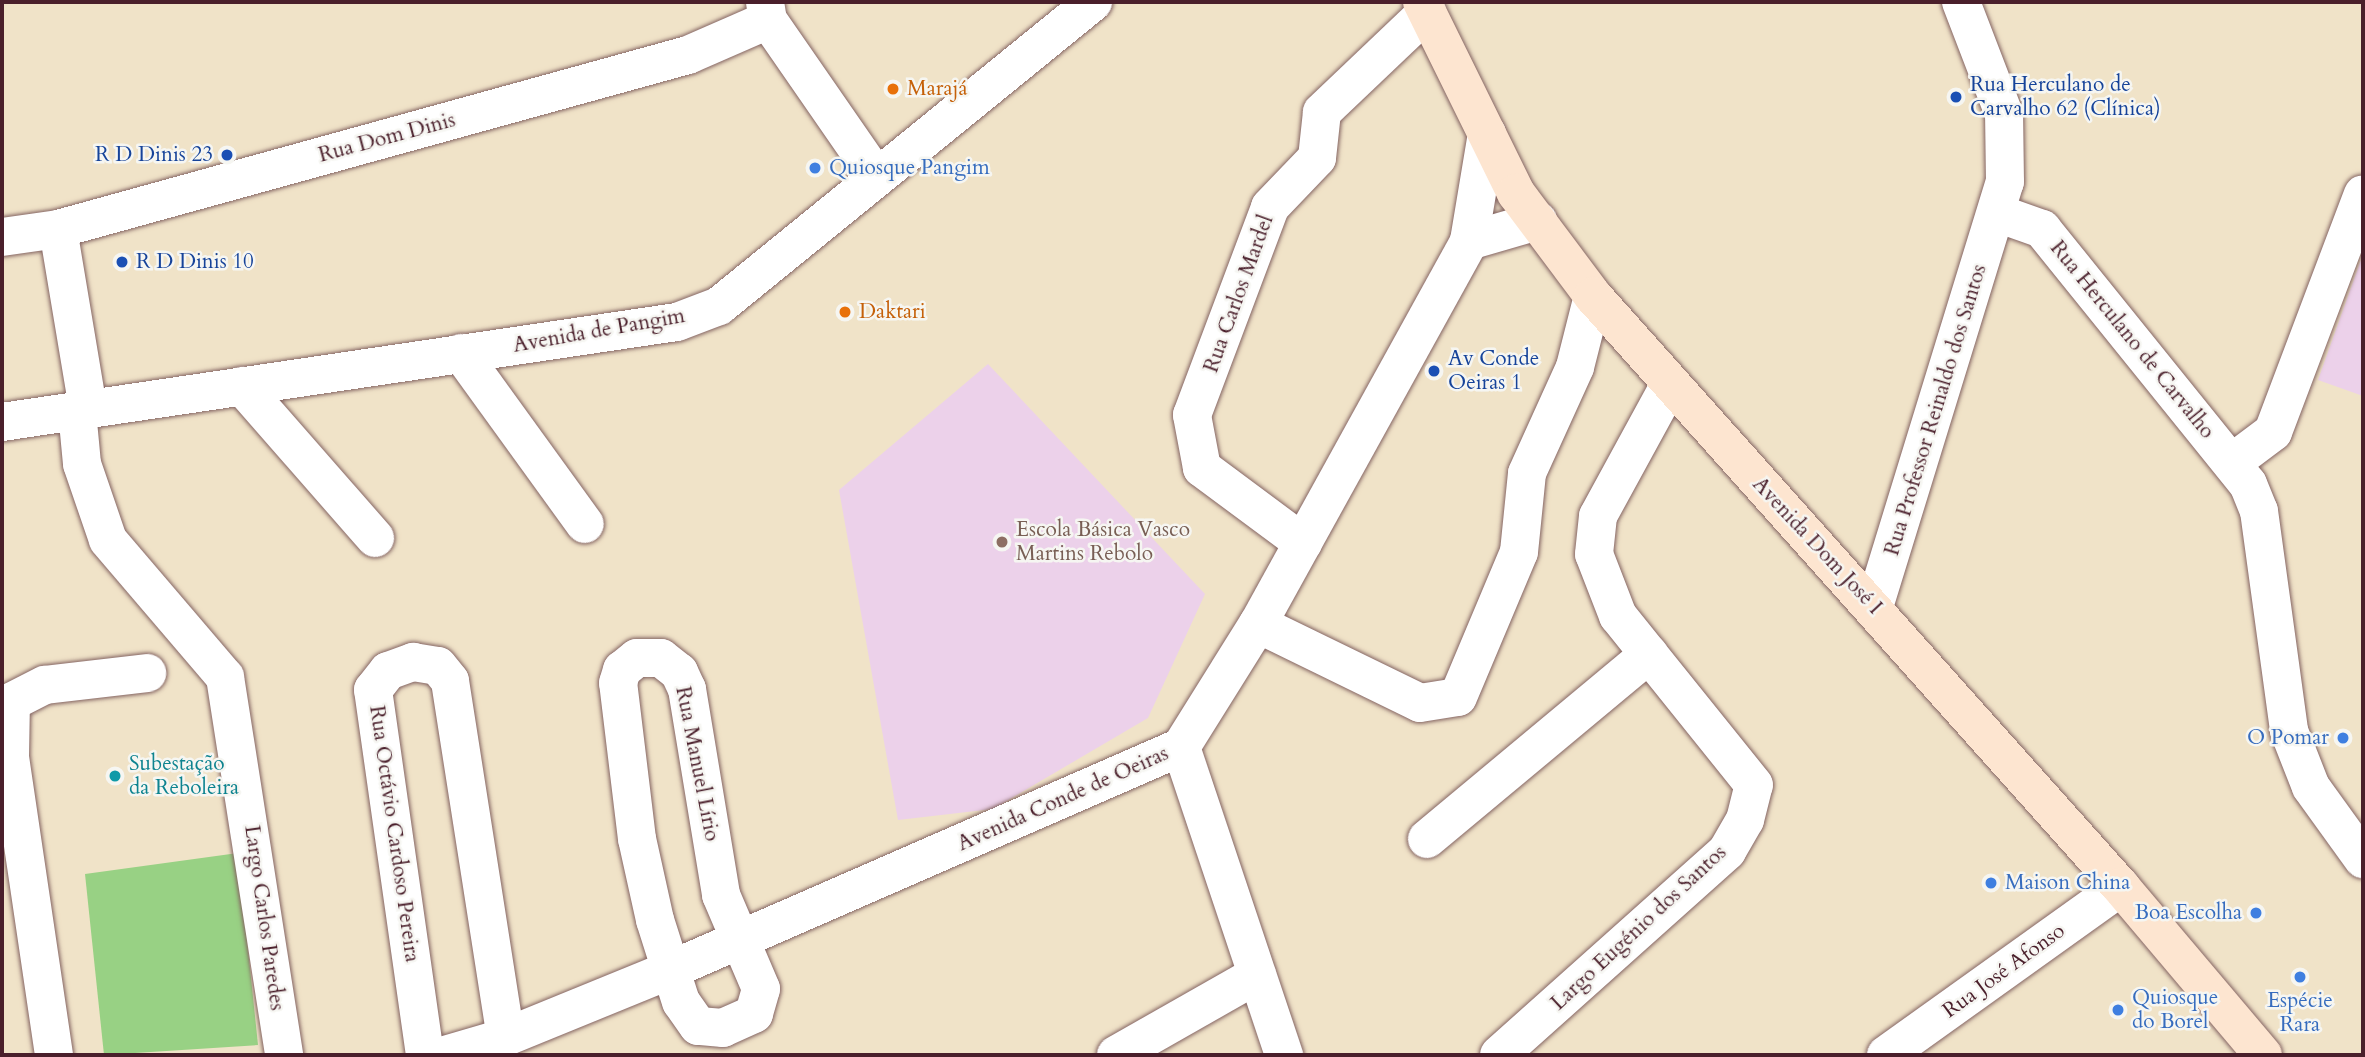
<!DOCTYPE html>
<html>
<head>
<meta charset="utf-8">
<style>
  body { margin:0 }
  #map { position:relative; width:2365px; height:1057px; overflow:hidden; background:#f0e3c8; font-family:Cardo,serif }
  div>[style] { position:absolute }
  .built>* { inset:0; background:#ecd1ea }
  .green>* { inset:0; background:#98d184 }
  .roads { filter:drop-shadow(0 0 2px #846462) drop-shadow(0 0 2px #846462) }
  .street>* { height:38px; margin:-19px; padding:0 19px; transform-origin:19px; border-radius:19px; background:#fff }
  .secondary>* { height:38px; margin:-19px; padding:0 19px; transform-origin:19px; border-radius:19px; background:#fde5d0 }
  .dots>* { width:19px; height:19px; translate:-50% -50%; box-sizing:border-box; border:4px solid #f6f6f2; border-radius:50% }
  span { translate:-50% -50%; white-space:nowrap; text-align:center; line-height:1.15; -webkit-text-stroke:5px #f6f6f2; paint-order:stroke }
  .transit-label { font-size:21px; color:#164399 }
  .left { translate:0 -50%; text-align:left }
  .right { translate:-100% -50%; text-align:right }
  .food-label { font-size:21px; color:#c56008 }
  .street-label { font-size:21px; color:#4a1f2b }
  .shop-label { font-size:21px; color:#366cbe }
  .education-label { font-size:21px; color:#785e54 }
  .culture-label { font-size:21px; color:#0d838f }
  .frame { position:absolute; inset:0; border:4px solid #4a1f2b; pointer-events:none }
</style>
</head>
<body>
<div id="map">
  <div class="built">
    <div style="clip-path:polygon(2363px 254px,2363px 396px,2318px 380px)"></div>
    <div style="clip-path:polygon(988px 364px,1205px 594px,1148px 718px,993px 809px,898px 820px,839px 490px)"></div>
  </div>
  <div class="green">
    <div style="clip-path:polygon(238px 853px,258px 1045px,104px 1055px,85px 874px)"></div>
  </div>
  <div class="roads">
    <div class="street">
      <div style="left:765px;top:2px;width:18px;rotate:81deg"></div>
      <div style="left:768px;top:20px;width:190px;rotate:55.3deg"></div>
      <div style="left:1997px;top:213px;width:48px;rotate:19.6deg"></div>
      <div style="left:2042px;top:229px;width:328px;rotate:51.1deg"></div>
      <div style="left:2248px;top:484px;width:29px;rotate:68deg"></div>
      <div style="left:2259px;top:511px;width:222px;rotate:82.2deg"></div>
      <div style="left:2289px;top:731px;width:60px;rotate:68.6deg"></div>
      <div style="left:2311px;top:787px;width:89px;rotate:54.2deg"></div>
      <div style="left:58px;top:229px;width:182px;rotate:80.5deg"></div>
      <div style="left:2px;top:237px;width:57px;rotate:-8.1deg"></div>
      <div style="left:58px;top:229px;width:654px;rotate:-15.44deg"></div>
      <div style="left:688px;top:55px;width:87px;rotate:-23.6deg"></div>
      <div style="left:1469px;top:241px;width:72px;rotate:-16.2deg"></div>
      <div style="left:461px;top:353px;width:211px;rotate:54.1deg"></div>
      <div style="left:242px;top:386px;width:202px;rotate:48.8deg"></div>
      <div style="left:77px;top:411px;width:53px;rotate:84.6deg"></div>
      <div style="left:82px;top:464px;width:80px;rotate:71.1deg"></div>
      <div style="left:108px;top:540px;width:180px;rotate:49.5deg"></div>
      <div style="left:225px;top:677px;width:383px;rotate:81.1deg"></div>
      <div style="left:2px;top:422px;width:682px;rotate:-8.43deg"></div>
      <div style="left:677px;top:322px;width:45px;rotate:-20.9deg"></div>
      <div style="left:719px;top:306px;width:482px;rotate:-39.1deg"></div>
      <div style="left:2233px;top:462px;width:50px;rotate:-36.9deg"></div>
      <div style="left:2273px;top:432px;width:254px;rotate:-69.3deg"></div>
      <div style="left:1303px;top:543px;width:126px;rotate:-143.4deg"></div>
      <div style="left:1202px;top:468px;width:54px;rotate:-100.7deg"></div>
      <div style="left:1192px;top:415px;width:222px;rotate:-69.4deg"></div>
      <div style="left:1270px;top:207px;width:68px;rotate:-46.2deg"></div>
      <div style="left:1317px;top:158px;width:46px;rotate:-83.8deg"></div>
      <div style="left:1322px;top:112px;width:145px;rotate:-43.6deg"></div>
      <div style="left:1874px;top:607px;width:445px;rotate:-72.9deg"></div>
      <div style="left:2005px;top:182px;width:68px;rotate:-90.8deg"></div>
      <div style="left:2004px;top:114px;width:120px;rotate:-111deg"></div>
      <div style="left:1258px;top:624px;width:180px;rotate:26deg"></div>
      <div style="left:1420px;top:703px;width:38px;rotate:-9deg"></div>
      <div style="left:1458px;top:697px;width:157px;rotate:-67.2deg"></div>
      <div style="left:1519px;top:552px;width:79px;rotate:-84.2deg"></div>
      <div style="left:1527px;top:473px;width:116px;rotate:-65.6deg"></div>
      <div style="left:1575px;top:367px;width:73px;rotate:-75.8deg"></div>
      <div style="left:637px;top:658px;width:24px"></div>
      <div style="left:661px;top:658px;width:23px;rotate:38deg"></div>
      <div style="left:679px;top:672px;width:19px;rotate:65deg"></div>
      <div style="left:687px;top:689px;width:209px;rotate:80.6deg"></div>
      <div style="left:721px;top:895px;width:102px;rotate:66.9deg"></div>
      <div style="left:761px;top:989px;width:26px;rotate:106deg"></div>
      <div style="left:754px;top:1014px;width:34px;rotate:156deg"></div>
      <div style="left:723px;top:1028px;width:25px;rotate:-175deg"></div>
      <div style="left:698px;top:1026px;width:29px;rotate:-125deg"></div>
      <div style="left:681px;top:1002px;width:86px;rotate:-107.6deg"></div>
      <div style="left:655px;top:920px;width:83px;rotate:-102.5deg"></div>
      <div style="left:637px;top:839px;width:157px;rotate:-96.9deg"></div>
      <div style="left:618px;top:683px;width:14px;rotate:-73deg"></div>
      <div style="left:622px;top:670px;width:19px;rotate:-39deg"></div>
      <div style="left:1181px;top:747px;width:325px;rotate:71.5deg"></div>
      <div style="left:1427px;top:839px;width:289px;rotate:-39.8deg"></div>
      <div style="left:54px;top:1055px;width:301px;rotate:-98.4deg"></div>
      <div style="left:10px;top:757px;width:55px;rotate:-89deg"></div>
      <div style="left:11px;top:702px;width:38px;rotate:-27deg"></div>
      <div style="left:45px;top:685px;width:103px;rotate:-6.7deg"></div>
      <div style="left:425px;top:1055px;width:369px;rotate:-98.1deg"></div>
      <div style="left:373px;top:690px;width:24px;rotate:-52deg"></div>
      <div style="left:388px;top:671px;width:27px;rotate:-20deg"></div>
      <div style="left:413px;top:662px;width:25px;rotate:9deg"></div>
      <div style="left:438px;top:666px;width:19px;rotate:51deg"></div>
      <div style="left:450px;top:681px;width:360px;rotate:81.1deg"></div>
      <div style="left:445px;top:1055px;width:64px;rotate:-16.4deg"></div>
      <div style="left:506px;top:1037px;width:175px;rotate:-22.2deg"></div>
      <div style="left:668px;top:971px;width:560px;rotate:-23.59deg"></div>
      <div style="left:1181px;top:747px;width:145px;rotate:-58deg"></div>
      <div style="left:1258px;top:624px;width:437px;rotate:-61.1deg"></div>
      <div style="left:1469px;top:241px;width:109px;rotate:-80.5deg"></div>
      <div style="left:1116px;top:1055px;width:162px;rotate:-29.6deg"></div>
      <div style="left:1499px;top:1055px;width:306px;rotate:-41.8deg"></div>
      <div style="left:1727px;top:851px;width:36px;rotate:-60deg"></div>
      <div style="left:1745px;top:820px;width:36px;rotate:-76deg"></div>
      <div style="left:1754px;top:785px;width:217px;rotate:-128.8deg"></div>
      <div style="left:1618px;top:616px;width:66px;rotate:-111.2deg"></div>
      <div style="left:1594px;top:554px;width:38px;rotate:-84deg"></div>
      <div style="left:1598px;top:516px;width:148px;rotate:-61.4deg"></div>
      <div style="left:1886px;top:1055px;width:289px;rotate:-35.6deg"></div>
    </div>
    <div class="secondary">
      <div style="left:1422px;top:2px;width:213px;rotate:63.8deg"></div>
      <div style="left:1516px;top:193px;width:129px;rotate:53.2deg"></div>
      <div style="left:1593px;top:296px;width:793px;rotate:48.22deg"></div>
      <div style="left:2121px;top:887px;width:220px;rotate:49.8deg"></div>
    </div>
  </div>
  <div class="dots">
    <div style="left:893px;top:89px;background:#e8710a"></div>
    <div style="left:1956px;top:97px;background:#1a4fb4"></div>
    <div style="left:227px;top:155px;background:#1a4fb4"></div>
    <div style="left:815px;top:168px;background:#3f7fe0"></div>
    <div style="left:122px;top:262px;background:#1a4fb4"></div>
    <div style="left:845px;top:312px;background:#e8710a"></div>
    <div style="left:1434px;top:371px;background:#1a4fb4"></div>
    <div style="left:1002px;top:542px;background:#8d6e63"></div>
    <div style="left:2343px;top:738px;background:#3f7fe0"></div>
    <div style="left:115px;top:776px;background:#0f9aa8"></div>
    <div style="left:1991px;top:883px;background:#3f7fe0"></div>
    <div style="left:2256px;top:913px;background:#3f7fe0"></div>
    <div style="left:2300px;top:977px;background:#3f7fe0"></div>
    <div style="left:2118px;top:1010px;background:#3f7fe0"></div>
  </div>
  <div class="transit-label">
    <span class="left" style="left:1970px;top:97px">Rua Herculano de<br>Carvalho 62 (Clínica)</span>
    <span class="right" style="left:213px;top:155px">R D Dinis 23</span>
    <span class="left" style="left:136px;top:262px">R D Dinis 10</span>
    <span class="left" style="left:1448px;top:371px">Av Conde<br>Oeiras 1</span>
  </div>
  <div class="food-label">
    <span class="left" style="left:907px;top:89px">Marajá</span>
    <span class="left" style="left:859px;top:312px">Daktari</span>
  </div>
  <div class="street-label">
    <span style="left:387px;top:138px;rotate:-15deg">Rua Dom Dinis</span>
    <span style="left:1239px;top:294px;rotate:-70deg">Rua Carlos Mardel</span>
    <span style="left:599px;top:331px;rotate:-10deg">Avenida de Pangim</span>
    <span style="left:2132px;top:340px;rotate:51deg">Rua Herculano de Carvalho</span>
    <span style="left:1936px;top:410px;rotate:-73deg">Rua Professor Reinaldo dos Santos</span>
    <span style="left:1817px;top:546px;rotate:47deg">Avenida Dom José I</span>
    <span style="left:697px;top:764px;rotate:79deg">Rua Manuel Lírio</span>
    <span style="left:1063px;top:799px;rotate:-24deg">Avenida Conde de Oeiras</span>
    <span style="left:394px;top:834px;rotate:82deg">Rua Octávio Cardoso Pereira</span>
    <span style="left:264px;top:918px;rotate:82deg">Largo Carlos Paredes</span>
    <span style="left:1639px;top:928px;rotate:-43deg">Largo Eugénio dos Santos</span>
    <span style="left:2004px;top:971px;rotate:-36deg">Rua José Afonso</span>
  </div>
  <div class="shop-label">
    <span class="left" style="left:829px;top:168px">Quiosque Pangim</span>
    <span class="right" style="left:2329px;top:738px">O Pomar</span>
    <span class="left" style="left:2005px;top:883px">Maison China</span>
    <span class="right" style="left:2242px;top:913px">Boa Escolha</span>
    <span class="left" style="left:2132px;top:1010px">Quiosque<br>do Borel</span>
    <span style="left:2300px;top:1013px">Espécie<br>Rara</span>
  </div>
  <div class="education-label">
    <span class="left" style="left:1016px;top:542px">Escola Básica Vasco<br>Martins Rebolo</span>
  </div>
  <div class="culture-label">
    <span class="left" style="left:129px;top:776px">Subestação<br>da Reboleira</span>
  </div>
  <div class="frame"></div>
</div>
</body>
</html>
